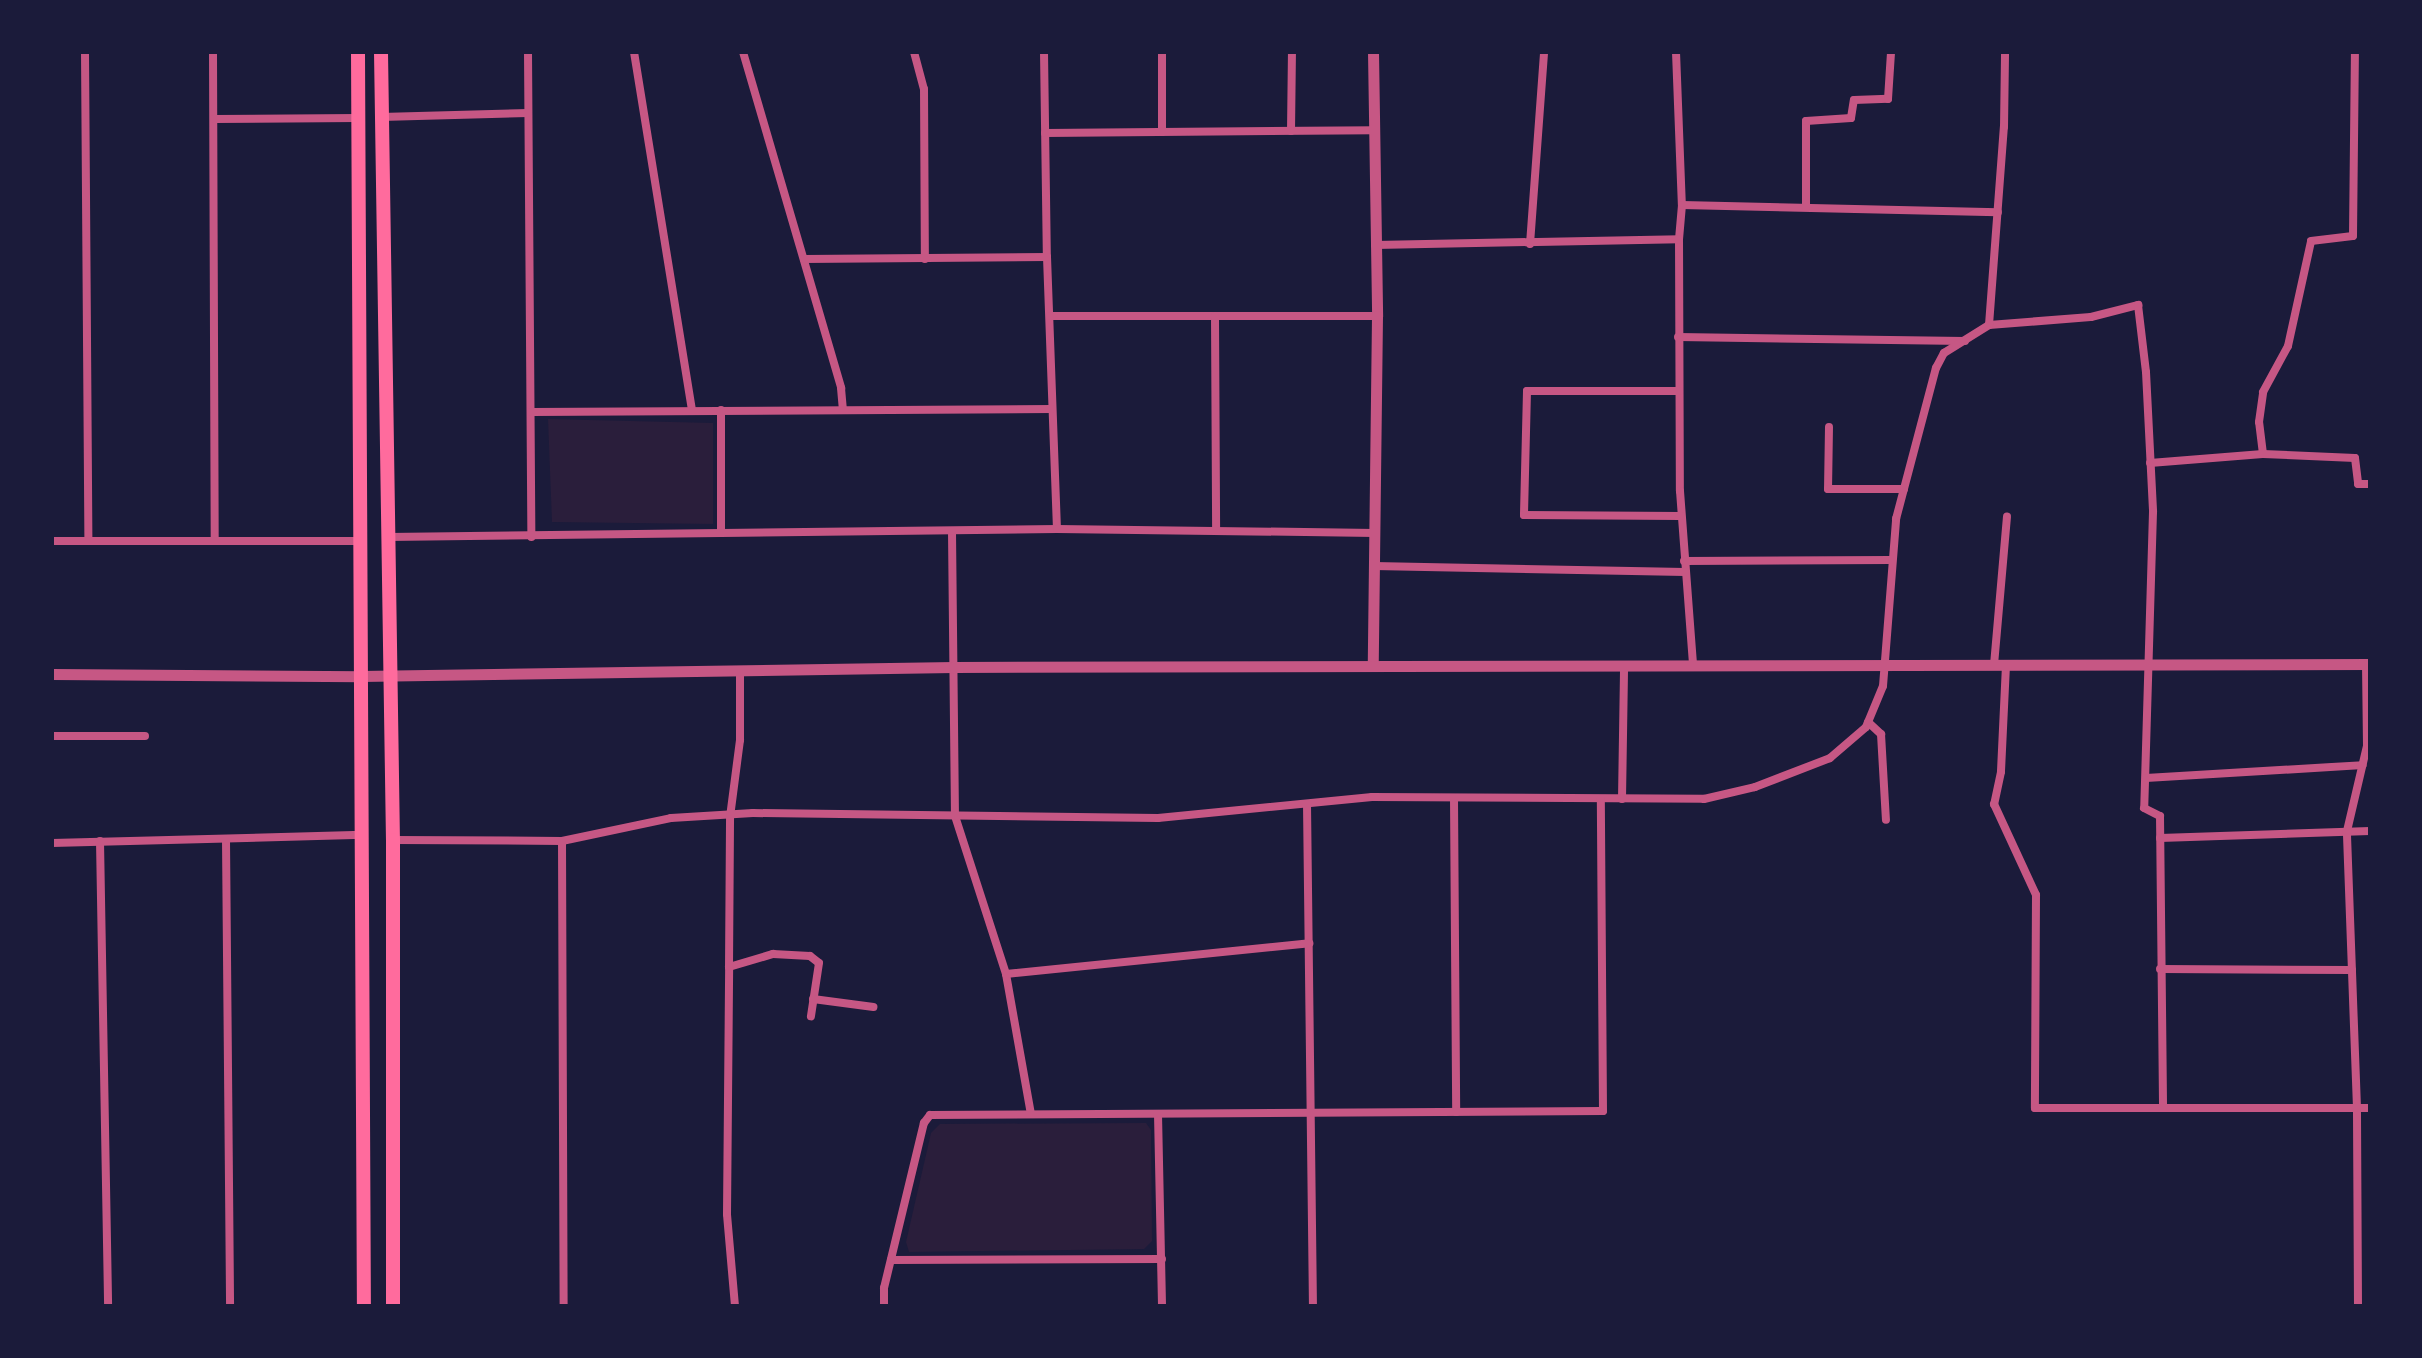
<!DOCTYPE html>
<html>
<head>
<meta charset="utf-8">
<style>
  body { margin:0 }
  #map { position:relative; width:2422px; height:1358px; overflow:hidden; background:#1b1b3a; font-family:"Roboto Condensed",sans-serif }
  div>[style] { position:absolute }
  .green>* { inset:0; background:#2a1e3b }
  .minor>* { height:8px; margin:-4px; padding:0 4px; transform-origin:4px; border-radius:4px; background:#c65784 }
  .tertiary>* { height:11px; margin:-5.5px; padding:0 5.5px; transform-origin:5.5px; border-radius:5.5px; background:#c65784 }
  .primary>* { height:14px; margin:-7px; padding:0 7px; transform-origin:7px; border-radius:7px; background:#ff6b9d }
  span { translate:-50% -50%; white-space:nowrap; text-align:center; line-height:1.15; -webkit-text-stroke:8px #1b1b3a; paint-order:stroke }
  .frame { position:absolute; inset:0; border:54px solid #1b1b3a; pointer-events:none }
</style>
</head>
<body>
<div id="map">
  <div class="green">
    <div style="clip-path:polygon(548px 419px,713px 423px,713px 524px,552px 522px)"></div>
    <div style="clip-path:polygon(1146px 1123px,1151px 1130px,1152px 1241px,1144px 1249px,909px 1252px,906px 1242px,931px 1133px,940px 1124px)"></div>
  </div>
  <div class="minor">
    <div style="left:85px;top:52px;width:489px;rotate:89.6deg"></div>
    <div style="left:213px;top:52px;width:489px;rotate:89.8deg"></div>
    <div style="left:528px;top:52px;width:485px;rotate:89.6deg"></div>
    <div style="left:634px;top:52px;width:362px;rotate:80.8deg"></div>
    <div style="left:743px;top:52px;width:350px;rotate:73.7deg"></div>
    <div style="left:841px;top:388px;width:21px;rotate:85deg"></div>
    <div style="left:914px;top:52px;width:38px;rotate:75deg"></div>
    <div style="left:924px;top:89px;width:170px;rotate:89.7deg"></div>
    <div style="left:1044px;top:52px;width:205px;rotate:89.2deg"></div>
    <div style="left:1047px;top:257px;width:272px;rotate:87.9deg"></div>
    <div style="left:1676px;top:52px;width:153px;rotate:87.8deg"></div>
    <div style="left:1682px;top:205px;width:34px;rotate:95deg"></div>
    <div style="left:1679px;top:239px;width:252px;rotate:89.8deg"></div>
    <div style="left:1680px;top:491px;width:174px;rotate:85.7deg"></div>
    <div style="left:381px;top:117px;width:147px;rotate:-1.6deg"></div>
    <div style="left:214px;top:119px;width:144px;rotate:-0.4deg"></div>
    <div style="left:1291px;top:131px;width:79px;rotate:-89.3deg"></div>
    <div style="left:1162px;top:132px;width:80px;rotate:-90deg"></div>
    <div style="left:1045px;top:133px;width:329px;rotate:-0.5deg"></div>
    <div style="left:1682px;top:205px;width:316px;rotate:1.3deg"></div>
    <div style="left:1806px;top:207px;width:86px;rotate:-90deg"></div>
    <div style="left:1806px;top:121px;width:45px;rotate:-3.8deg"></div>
    <div style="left:1851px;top:118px;width:18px;rotate:-81deg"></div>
    <div style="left:1854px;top:100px;width:34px;rotate:-2deg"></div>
    <div style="left:1888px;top:99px;width:47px;rotate:-86.3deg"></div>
    <div style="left:1530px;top:244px;width:193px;rotate:-85.8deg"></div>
    <div style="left:1375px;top:245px;width:304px;rotate:-1.1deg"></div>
    <div style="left:804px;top:259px;width:243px;rotate:-0.5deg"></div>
    <div style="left:1050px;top:316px;width:327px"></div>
    <div style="left:1215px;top:316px;width:215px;rotate:89.7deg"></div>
    <div style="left:1989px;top:325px;width:102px;rotate:-4.5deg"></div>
    <div style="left:2091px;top:317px;width:49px;rotate:-14.3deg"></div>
    <div style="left:2138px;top:305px;width:67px;rotate:83.2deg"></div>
    <div style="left:2146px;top:372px;width:140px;rotate:87.1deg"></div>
    <div style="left:2153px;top:512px;width:296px;rotate:91.7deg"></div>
    <div style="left:2144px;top:808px;width:18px;rotate:27deg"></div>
    <div style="left:2160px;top:816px;width:292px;rotate:89.4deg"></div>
    <div style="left:1678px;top:337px;width:287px;rotate:0.8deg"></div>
    <div style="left:1679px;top:391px;width:152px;rotate:180deg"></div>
    <div style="left:1527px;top:391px;width:124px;rotate:91.4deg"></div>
    <div style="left:1524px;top:515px;width:157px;rotate:0.4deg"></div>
    <div style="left:721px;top:410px;width:121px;rotate:90deg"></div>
    <div style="left:531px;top:412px;width:521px;rotate:-0.33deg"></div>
    <div style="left:1829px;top:427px;width:62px;rotate:90.9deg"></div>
    <div style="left:1828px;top:489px;width:76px"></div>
    <div style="left:2263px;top:454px;width:32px;rotate:-97deg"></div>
    <div style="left:2259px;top:422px;width:30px;rotate:-82deg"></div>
    <div style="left:2263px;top:392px;width:52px;rotate:-61.5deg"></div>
    <div style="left:2288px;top:346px;width:107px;rotate:-77.6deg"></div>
    <div style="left:2311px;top:241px;width:42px;rotate:-6.8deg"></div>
    <div style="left:2353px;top:236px;width:184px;rotate:-89.4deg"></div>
    <div style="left:2150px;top:463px;width:113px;rotate:-4.6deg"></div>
    <div style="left:2263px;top:454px;width:92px;rotate:2.5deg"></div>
    <div style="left:2355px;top:458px;width:26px;rotate:83deg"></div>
    <div style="left:2358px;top:484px;width:12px"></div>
    <div style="left:952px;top:532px;width:284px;rotate:89.4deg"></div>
    <div style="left:955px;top:816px;width:166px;rotate:72.1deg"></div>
    <div style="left:1006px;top:974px;width:142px;rotate:79.9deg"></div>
    <div style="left:388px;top:537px;width:669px;rotate:-0.69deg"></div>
    <div style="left:1057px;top:529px;width:318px;rotate:0.7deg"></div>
    <div style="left:52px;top:541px;width:306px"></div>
    <div style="left:1684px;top:561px;width:207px;rotate:-0.3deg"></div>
    <div style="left:1374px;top:566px;width:311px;rotate:1.1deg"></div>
    <div style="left:1994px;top:665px;width:149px;rotate:-85deg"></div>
    <div style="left:2006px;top:665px;width:107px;rotate:92.7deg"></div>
    <div style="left:2001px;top:772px;width:33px;rotate:102deg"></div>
    <div style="left:1994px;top:804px;width:100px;rotate:65.2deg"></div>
    <div style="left:2036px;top:895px;width:213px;rotate:90.3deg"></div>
    <div style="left:2035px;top:1108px;width:335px"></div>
    <div style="left:1868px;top:722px;width:18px;rotate:43deg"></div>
    <div style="left:1881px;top:734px;width:86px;rotate:86.7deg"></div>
    <div style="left:52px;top:736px;width:93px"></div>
    <div style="left:2146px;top:778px;width:217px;rotate:-3.4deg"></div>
    <div style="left:1454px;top:799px;width:313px;rotate:89.6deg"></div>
    <div style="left:1622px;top:799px;width:133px;rotate:-89.1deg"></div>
    <div style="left:1307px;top:804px;width:502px;rotate:89.32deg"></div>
    <div style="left:2160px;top:838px;width:210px;rotate:-1.9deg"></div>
    <div style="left:226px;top:840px;width:466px;rotate:89.5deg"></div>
    <div style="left:393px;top:840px;width:169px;rotate:0.3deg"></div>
    <div style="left:562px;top:841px;width:111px;rotate:-11.9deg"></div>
    <div style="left:671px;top:818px;width:82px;rotate:-3.5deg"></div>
    <div style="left:753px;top:813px;width:405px;rotate:0.7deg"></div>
    <div style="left:1158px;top:818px;width:215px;rotate:-5.6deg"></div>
    <div style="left:1372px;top:797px;width:332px;rotate:0.3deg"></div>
    <div style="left:1704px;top:799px;width:52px;rotate:-13.2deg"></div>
    <div style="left:1755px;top:787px;width:80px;rotate:-21.1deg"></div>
    <div style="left:1830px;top:758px;width:48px;rotate:-40.7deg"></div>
    <div style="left:1866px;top:727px;width:44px;rotate:-67.5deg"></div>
    <div style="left:1883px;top:686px;width:168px;rotate:-85.5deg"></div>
    <div style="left:1896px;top:519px;width:156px;rotate:-75.2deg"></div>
    <div style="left:1936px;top:368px;width:17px;rotate:-62deg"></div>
    <div style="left:1944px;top:353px;width:53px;rotate:-31.9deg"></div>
    <div style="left:1989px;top:325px;width:199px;rotate:-85.7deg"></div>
    <div style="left:2004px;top:127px;width:75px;rotate:-89.2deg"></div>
    <div style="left:100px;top:841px;width:465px;rotate:89deg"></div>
    <div style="left:562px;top:841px;width:465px;rotate:89.8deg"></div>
    <div style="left:52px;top:843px;width:311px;rotate:-1.5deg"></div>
    <div style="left:729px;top:967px;width:46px;rotate:-16.5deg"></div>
    <div style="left:773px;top:954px;width:37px;rotate:3deg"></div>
    <div style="left:810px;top:956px;width:11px;rotate:38deg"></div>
    <div style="left:819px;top:963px;width:54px;rotate:98.6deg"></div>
    <div style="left:2160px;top:969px;width:192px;rotate:0.3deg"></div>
    <div style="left:1006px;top:974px;width:305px;rotate:-5.8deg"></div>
    <div style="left:813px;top:999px;width:61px;rotate:7.6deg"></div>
    <div style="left:1158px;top:1114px;width:192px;rotate:88.8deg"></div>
    <div style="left:891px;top:1260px;width:271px;rotate:-0.2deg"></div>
    <div style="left:735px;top:1306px;width:92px;rotate:-95deg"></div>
    <div style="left:727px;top:1214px;width:247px;rotate:-89.5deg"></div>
    <div style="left:729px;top:967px;width:150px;rotate:-89.6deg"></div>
    <div style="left:730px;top:817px;width:78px;rotate:-82.6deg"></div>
    <div style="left:740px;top:740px;width:68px;rotate:-90deg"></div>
    <div style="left:884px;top:1306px;width:18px;rotate:-90deg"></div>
    <div style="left:884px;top:1288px;width:170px;rotate:-76.4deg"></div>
    <div style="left:924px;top:1123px;width:10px;rotate:-53deg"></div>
    <div style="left:930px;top:1115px;width:673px;rotate:-0.34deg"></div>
    <div style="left:1603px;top:1111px;width:312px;rotate:-90.4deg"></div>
    <div style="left:2358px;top:1306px;width:198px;rotate:-90.3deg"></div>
    <div style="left:2357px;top:1108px;width:277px;rotate:-92.1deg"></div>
    <div style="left:2347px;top:831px;width:87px;rotate:-76.8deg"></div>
    <div style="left:2367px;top:746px;width:82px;rotate:-90.7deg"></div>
  </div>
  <div class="tertiary">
    <div style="left:1373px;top:52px;width:264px;rotate:89.1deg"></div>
    <div style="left:1377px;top:316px;width:349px;rotate:90.7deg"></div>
    <div style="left:52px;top:674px;width:309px;rotate:0.4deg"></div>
    <div style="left:361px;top:676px;width:593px;rotate:-0.87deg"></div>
    <div style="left:954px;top:667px;width:1416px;rotate:-0.12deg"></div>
  </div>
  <div class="primary">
    <div style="left:358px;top:52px;width:1254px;rotate:89.73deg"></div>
    <div style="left:381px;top:52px;width:788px;rotate:89.13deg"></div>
    <div style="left:393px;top:840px;width:466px;rotate:90deg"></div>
  </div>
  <div class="frame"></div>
</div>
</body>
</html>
